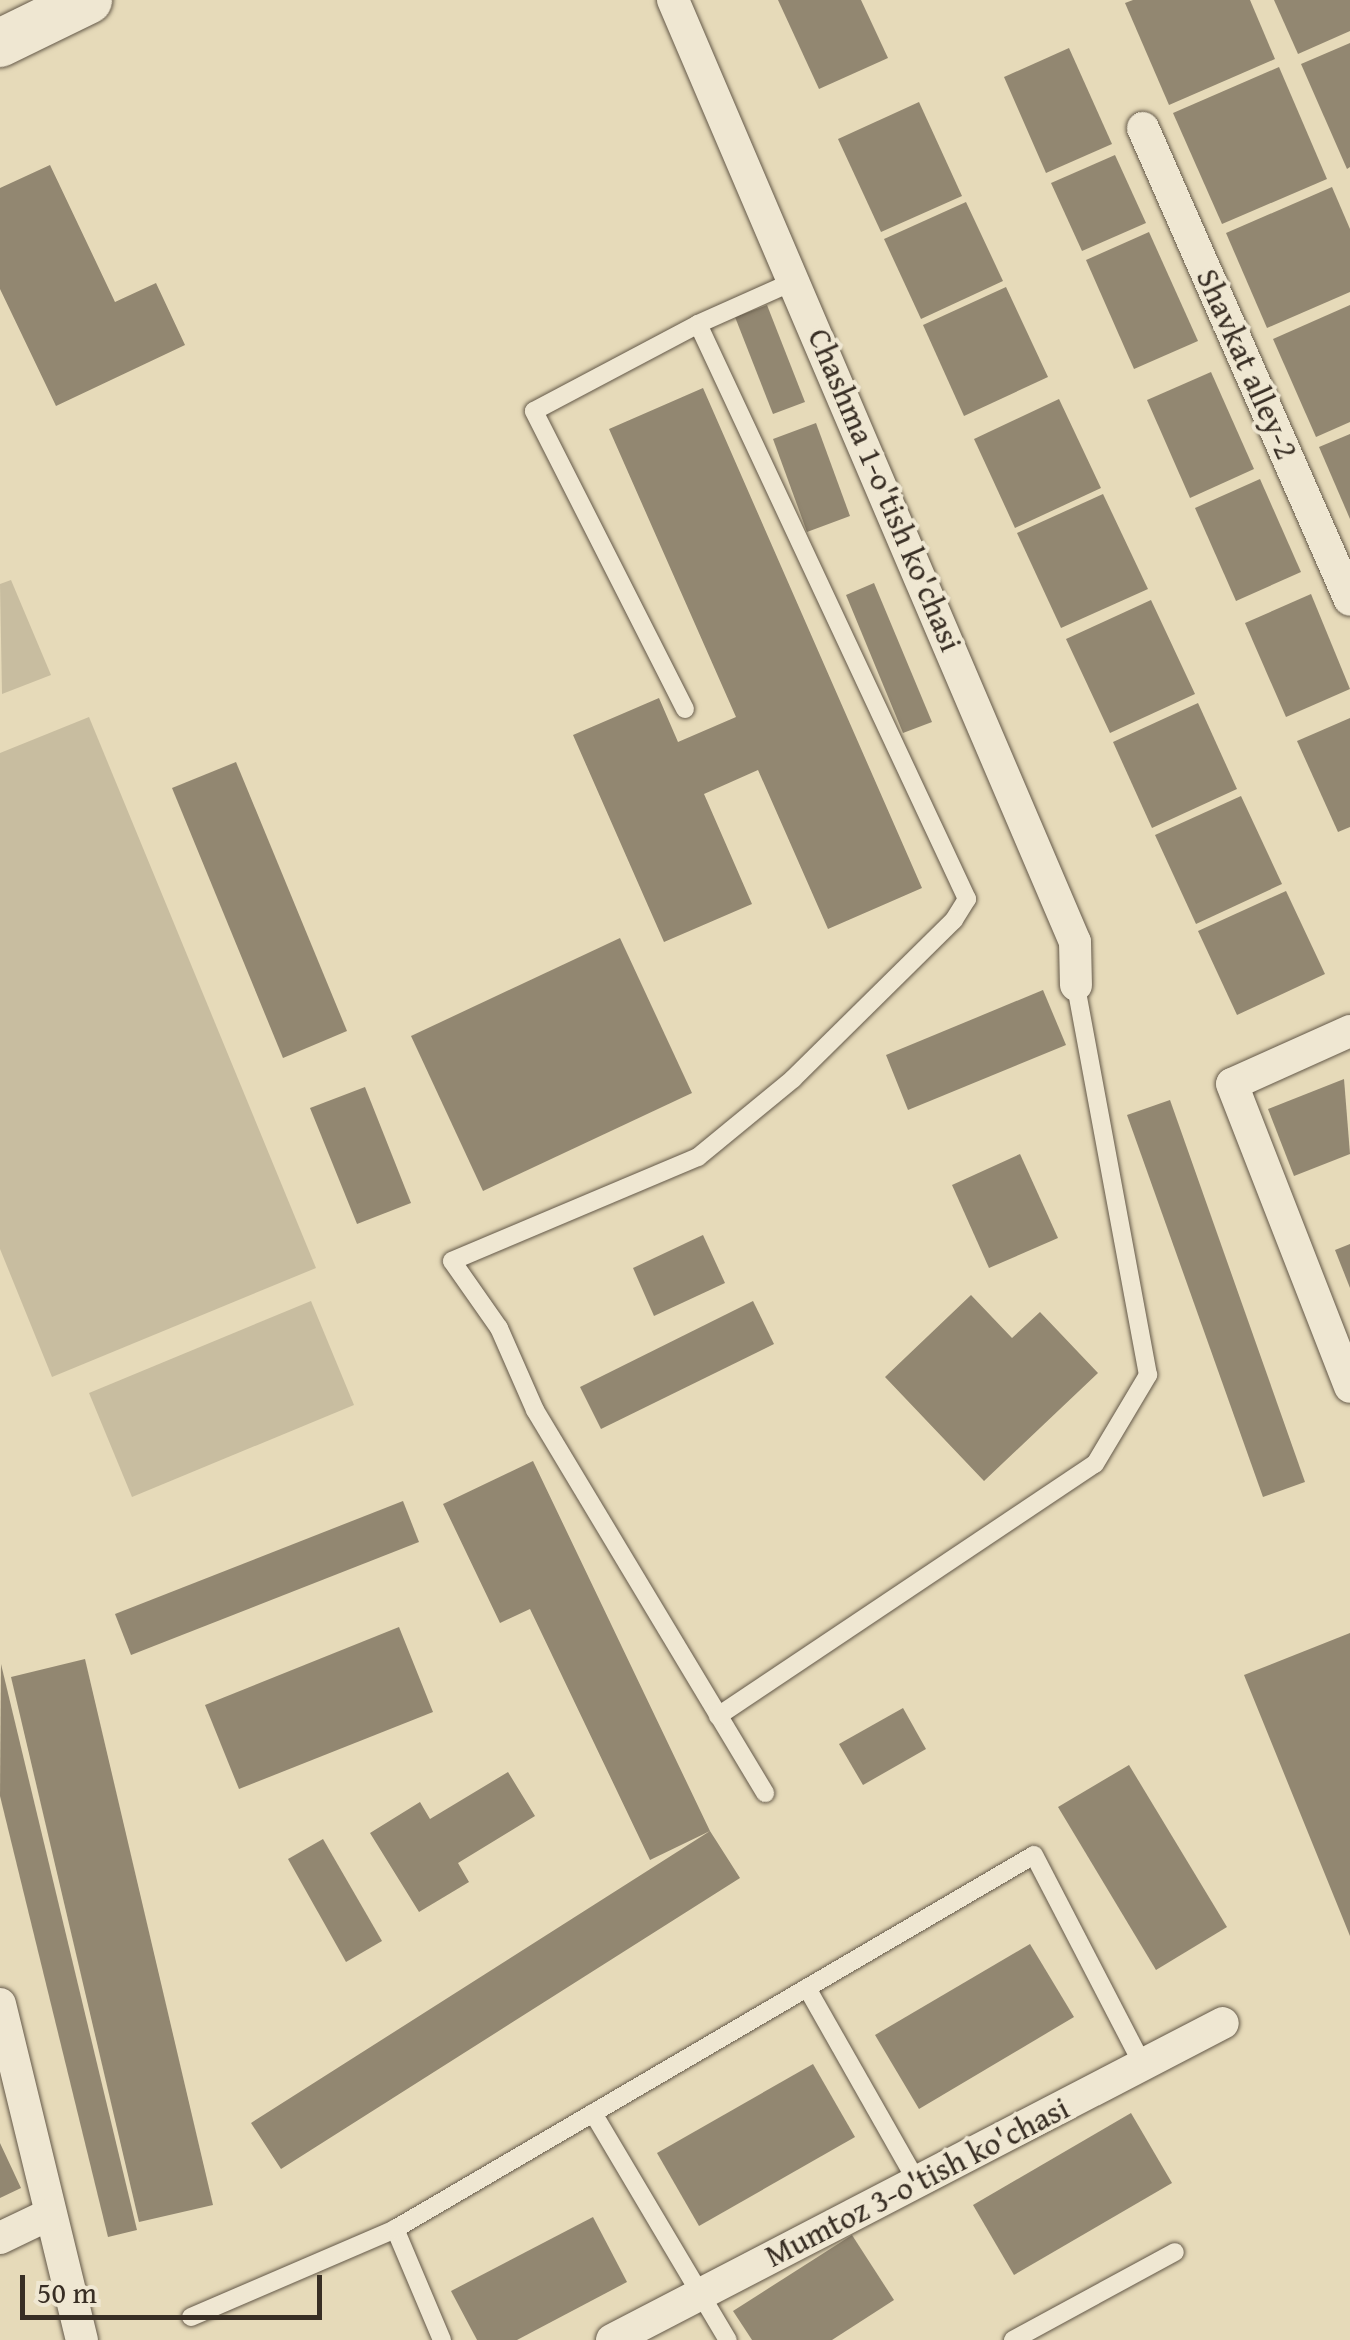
<!DOCTYPE html>
<html>
<head>
<meta charset="utf-8">
<style>
  body { margin:0 }
  #map { position:relative; width:1350px; height:2340px; overflow:hidden; background:#e6dab9; font-family:"Gentium Book Plus",serif }
  div>[style] { position:absolute }
  .green>* { inset:0; background:#c8bda0 }
  .building>* { inset:0; background:#928771 }
  .roads { filter:drop-shadow(0 0 2px #645949) drop-shadow(0 0 2px #645949) }
  .service>* { height:18px; margin:-9px; padding:0 9px; transform-origin:9px; border-radius:9px; background:#efe7d2 }
  .minor>* { height:32px; margin:-16px; padding:0 16px; transform-origin:16px; border-radius:16px; background:#efe7d2 }
  .secondary>* { height:48px; margin:-24px; padding:0 24px; transform-origin:24px; border-radius:24px; background:#efe7d2 }
  span { translate:-50% -50%; white-space:nowrap; text-align:center; line-height:1.15; -webkit-text-stroke:8px #efe7d2; paint-order:stroke }
  .street-label { font-size:32px; color:#382e24 }
  .scale { position:absolute; left:20px; top:2275px; width:302px; height:45px; box-sizing:border-box; border:5px solid #382e24; border-top:0; padding-left:12px; font-size:30px; line-height:35px; white-space:nowrap; color:#382e24; -webkit-text-stroke:8px #efe7d2; paint-order:stroke }
</style>
</head>
<body>
<div id="map">
  <div class="green">
    <div style="clip-path:polygon(11px 580px,51px 675px,2px 694px,0 584px)"></div>
    <div style="clip-path:polygon(89px 717px,316px 1268px,52px 1377px,0 1249px,0 753px)"></div>
    <div style="clip-path:polygon(311px 1301px,354px 1405px,132px 1497px,89px 1393px)"></div>
  </div>
  <div class="building">
    <div style="clip-path:polygon(778px 0,861px 0,888px 58px,819px 89px)"></div>
    <div style="clip-path:polygon(1133px 0,1250px 0,1275px 59px,1169px 105px,1125px 3px)"></div>
    <div style="clip-path:polygon(1274px 0,1350px 0,1350px 31px,1298px 54px)"></div>
    <div style="clip-path:polygon(1350px 43px,1350px 167px,1347px 169px,1301px 64px)"></div>
    <div style="clip-path:polygon(1069px 48px,1112px 144px,1046px 173px,1004px 77px)"></div>
    <div style="clip-path:polygon(1279px 67px,1327px 179px,1222px 224px,1173px 113px)"></div>
    <div style="clip-path:polygon(919px 102px,962px 196px,881px 232px,838px 139px)"></div>
    <div style="clip-path:polygon(1115px 155px,1146px 223px,1082px 251px,1051px 183px)"></div>
    <div style="clip-path:polygon(50px 165px,115px 302px,156px 283px,185px 345px,56px 406px,0 289px,0 188px)"></div>
    <div style="clip-path:polygon(1332px 187px,1350px 229px,1350px 292px,1267px 328px,1226px 233px)"></div>
    <div style="clip-path:polygon(966px 202px,1003px 281px,921px 319px,884px 239px)"></div>
    <div style="clip-path:polygon(1149px 232px,1198px 341px,1134px 369px,1086px 260px)"></div>
    <div style="clip-path:polygon(1006px 287px,1048px 377px,964px 416px,923px 325px)"></div>
    <div style="clip-path:polygon(767px 305px,805px 402px,773px 414px,735px 317px)"></div>
    <div style="clip-path:polygon(1350px 305px,1350px 422px,1316px 437px,1273px 339px)"></div>
    <div style="clip-path:polygon(1211px 372px,1254px 469px,1190px 498px,1147px 400px)"></div>
    <div style="clip-path:polygon(703px 388px,922px 888px,828px 929px,758px 770px,704px 794px,752px 904px,664px 942px,573px 735px,659px 698px,678px 742px,736px 717px,609px 429px)"></div>
    <div style="clip-path:polygon(1059px 399px,1101px 488px,1015px 528px,974px 439px)"></div>
    <div style="clip-path:polygon(816px 423px,850px 516px,807px 532px,773px 439px)"></div>
    <div style="clip-path:polygon(1350px 434px,1350px 519px,1319px 447px)"></div>
    <div style="clip-path:polygon(1260px 479px,1301px 572px,1236px 601px,1195px 508px)"></div>
    <div style="clip-path:polygon(1103px 494px,1148px 589px,1061px 628px,1017px 533px)"></div>
    <div style="clip-path:polygon(874px 583px,932px 722px,903px 733px,846px 595px)"></div>
    <div style="clip-path:polygon(1311px 594px,1350px 689px,1286px 717px,1245px 623px)"></div>
    <div style="clip-path:polygon(1151px 600px,1195px 694px,1110px 733px,1066px 639px)"></div>
    <div style="clip-path:polygon(1198px 703px,1237px 789px,1152px 828px,1113px 742px)"></div>
    <div style="clip-path:polygon(1350px 718px,1350px 827px,1338px 832px,1297px 741px)"></div>
    <div style="clip-path:polygon(236px 762px,347px 1031px,283px 1058px,172px 788px)"></div>
    <div style="clip-path:polygon(1241px 796px,1282px 884px,1196px 924px,1155px 835px)"></div>
    <div style="clip-path:polygon(1286px 891px,1325px 974px,1237px 1015px,1198px 931px)"></div>
    <div style="clip-path:polygon(620px 938px,692px 1093px,483px 1191px,411px 1036px)"></div>
    <div style="clip-path:polygon(1043px 990px,1066px 1045px,908px 1110px,886px 1055px)"></div>
    <div style="clip-path:polygon(1344px 1079px,1350px 1154px,1294px 1176px,1268px 1109px)"></div>
    <div style="clip-path:polygon(365px 1087px,411px 1203px,357px 1224px,310px 1108px)"></div>
    <div style="clip-path:polygon(1170px 1100px,1305px 1482px,1263px 1497px,1127px 1115px)"></div>
    <div style="clip-path:polygon(1020px 1154px,1058px 1238px,989px 1268px,952px 1185px)"></div>
    <div style="clip-path:polygon(703px 1235px,725px 1283px,654px 1316px,633px 1268px)"></div>
    <div style="clip-path:polygon(1350px 1244px,1350px 1288px,1335px 1250px)"></div>
    <div style="clip-path:polygon(971px 1295px,1012px 1338px,1040px 1312px,1098px 1373px,984px 1481px,885px 1377px)"></div>
    <div style="clip-path:polygon(753px 1301px,774px 1344px,601px 1429px,580px 1387px)"></div>
    <div style="clip-path:polygon(533px 1461px,710px 1831px,740px 1878px,281px 2169px,251px 2123px,710px 1831px,650px 1860px,530px 1609px,500px 1623px,443px 1504px)"></div>
    <div style="clip-path:polygon(403px 1501px,419px 1542px,131px 1655px,115px 1614px)"></div>
    <div style="clip-path:polygon(399px 1627px,433px 1712px,239px 1789px,205px 1705px)"></div>
    <div style="clip-path:polygon(1350px 1633px,1350px 1936px,1244px 1675px)"></div>
    <div style="clip-path:polygon(85px 1659px,213px 2205px,139px 2222px,11px 1677px)"></div>
    <div style="clip-path:polygon(1px 1664px,137px 2230px,108px 2237px,0 1796px)"></div>
    <div style="clip-path:polygon(903px 1708px,926px 1749px,863px 1785px,839px 1744px)"></div>
    <div style="clip-path:polygon(1129px 1765px,1227px 1927px,1156px 1970px,1058px 1807px)"></div>
    <div style="clip-path:polygon(508px 1772px,535px 1816px,458px 1863px,469px 1882px,419px 1912px,370px 1833px,420px 1802px,430px 1819px)"></div>
    <div style="clip-path:polygon(323px 1839px,382px 1941px,346px 1962px,288px 1859px)"></div>
    <div style="clip-path:polygon(1030px 1944px,1074px 2017px,919px 2109px,875px 2035px)"></div>
    <div style="clip-path:polygon(813px 2064px,855px 2137px,699px 2226px,657px 2153px)"></div>
    <div style="clip-path:polygon(1131px 2113px,1172px 2183px,1014px 2275px,973px 2205px)"></div>
    <div style="clip-path:polygon(0 2143px,21px 2188px,0 2198px)"></div>
    <div style="clip-path:polygon(593px 2217px,627px 2282px,517px 2340px,477px 2340px,451px 2291px)"></div>
    <div style="clip-path:polygon(852px 2235px,894px 2300px,832px 2340px,752px 2340px,733px 2311px)"></div>
  </div>
  <div class="roads">
    <div class="service">
      <div style="left:698px;top:324px;width:635px;rotate:64.93deg"></div>
      <div style="left:967px;top:899px;width:25px;rotate:122deg"></div>
      <div style="left:954px;top:920px;width:226px;rotate:135.4deg"></div>
      <div style="left:793px;top:1079px;width:123px;rotate:140.6deg"></div>
      <div style="left:698px;top:1157px;width:267px;rotate:157.1deg"></div>
      <div style="left:452px;top:1261px;width:82px;rotate:55deg"></div>
      <div style="left:499px;top:1328px;width:90px;rotate:66.3deg"></div>
      <div style="left:535px;top:1410px;width:447px;rotate:59deg"></div>
      <div style="left:685px;top:709px;width:334px;rotate:-116.9deg"></div>
      <div style="left:534px;top:411px;width:186px;rotate:-27.9deg"></div>
      <div style="left:698px;top:324px;width:108px;rotate:-24deg"></div>
      <div style="left:718px;top:1716px;width:453px;rotate:-33.8deg"></div>
      <div style="left:1095px;top:1464px;width:104px;rotate:-59.2deg"></div>
      <div style="left:1148px;top:1375px;width:397px;rotate:-100.5deg"></div>
      <div style="left:807px;top:1988px;width:223px;rotate:60.4deg"></div>
      <div style="left:593px;top:2113px;width:264px;rotate:59.3deg"></div>
      <div style="left:191px;top:2317px;width:222px;rotate:-23.3deg"></div>
      <div style="left:442px;top:2340px;width:121px;rotate:-112.9deg"></div>
      <div style="left:395px;top:2229px;width:740px;rotate:-30.34deg"></div>
      <div style="left:1034px;top:1855px;width:237px;rotate:62.6deg"></div>
      <div style="left:1013px;top:2340px;width:184px;rotate:-28.5deg"></div>
    </div>
    <div class="minor">
      <div style="left:673px;top:0;width:1024px;rotate:66.89deg"></div>
      <div style="left:1075px;top:942px;width:43px;rotate:88.7deg"></div>
      <div style="left:1143px;top:128px;width:515px;rotate:66.32deg"></div>
      <div style="left:1350px;top:1031px;width:129px;rotate:155.8deg"></div>
      <div style="left:1232px;top:1084px;width:325px;rotate:68.7deg"></div>
      <div style="left:0;top:2004px;width:346px;rotate:76.3deg"></div>
      <div style="left:0;top:2238px;width:53px;rotate:-25.6deg"></div>
      <div style="left:612px;top:2340px;width:688px;rotate:-27.42deg"></div>
    </div>
    <div class="secondary">
      <div style="left:0;top:43px;width:98px;rotate:-26deg"></div>
    </div>
  </div>
  <div class="street-label">
    <span style="left:1247px;top:364px;rotate:66deg">Shavkat alley-2</span>
    <span style="left:885px;top:490px;rotate:67deg">Chashma 1-o'tish ko'chasi</span>
    <span style="left:917px;top:2182px;rotate:-27deg">Mumtoz 3-o'tish ko'chasi</span>
  </div>
  <div class="scale">50 m</div>
</div>
</body>
</html>
